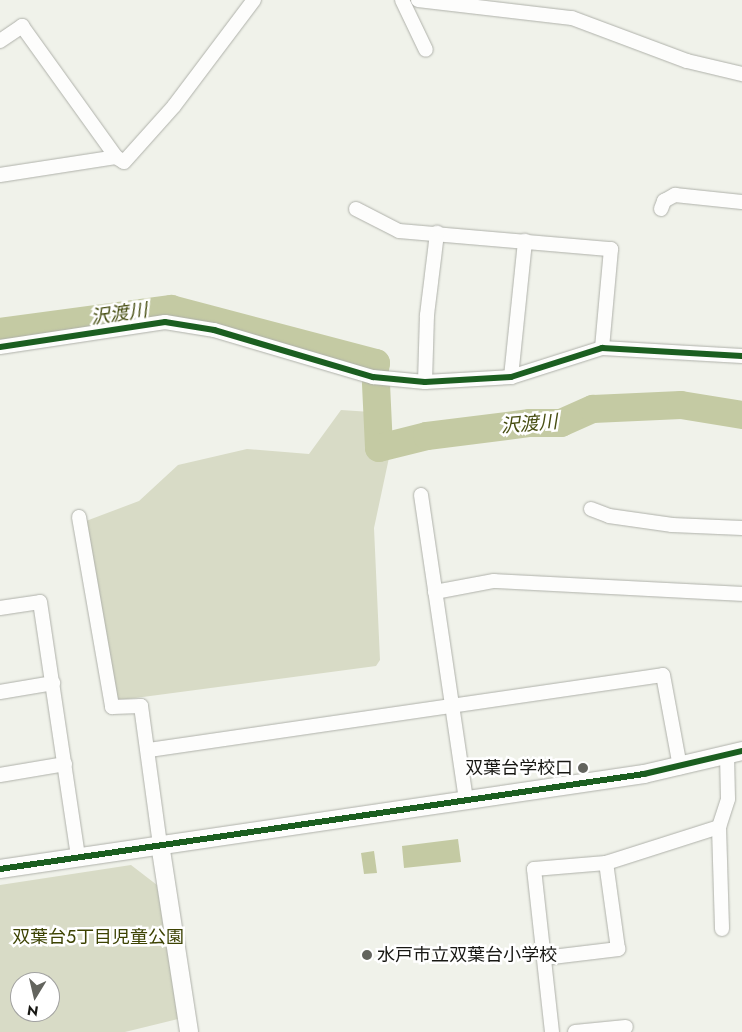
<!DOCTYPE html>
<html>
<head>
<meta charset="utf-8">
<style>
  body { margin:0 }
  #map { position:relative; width:742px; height:1032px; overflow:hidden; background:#f0f2ea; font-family:Jost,"Noto Sans JP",sans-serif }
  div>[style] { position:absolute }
  .green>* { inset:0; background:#d8dbc6 }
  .water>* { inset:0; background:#c4caa3 }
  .river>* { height:28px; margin:-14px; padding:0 14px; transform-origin:14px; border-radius:14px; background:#c4caa3 }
  .roads { filter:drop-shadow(0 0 1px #afb1aa) drop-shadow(0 0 1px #afb1aa) }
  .minor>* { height:14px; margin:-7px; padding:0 7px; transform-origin:7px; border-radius:7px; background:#fdfdfc }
  .tertiary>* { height:18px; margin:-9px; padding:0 9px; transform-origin:9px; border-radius:9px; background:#fdfdfc }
  .cycleway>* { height:6px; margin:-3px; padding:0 3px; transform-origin:3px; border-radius:3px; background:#1b5e20 }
  .dots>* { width:14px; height:14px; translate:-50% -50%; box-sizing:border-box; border:2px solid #fff; border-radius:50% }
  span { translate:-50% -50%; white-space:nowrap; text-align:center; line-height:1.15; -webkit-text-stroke:5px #fff; paint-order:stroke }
  .poi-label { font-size:18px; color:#171713 }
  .right { translate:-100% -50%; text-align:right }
  .left { translate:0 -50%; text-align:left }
  .park-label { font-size:18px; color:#3d4303 }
  .water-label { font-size:19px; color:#474e12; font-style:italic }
  .north { position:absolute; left:10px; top:972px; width:50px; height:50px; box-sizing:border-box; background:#fff; border:1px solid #a2a2a1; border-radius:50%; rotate:189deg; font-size:14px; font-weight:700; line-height:20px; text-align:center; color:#171713 }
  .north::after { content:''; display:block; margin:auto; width:18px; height:22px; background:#63645e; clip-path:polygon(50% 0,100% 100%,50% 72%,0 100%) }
</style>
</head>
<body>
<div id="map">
  <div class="green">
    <div style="clip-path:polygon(341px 410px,371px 412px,368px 454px,390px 453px,374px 528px,380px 660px,376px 666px,120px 700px,116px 697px,86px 521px,139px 501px,178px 465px,247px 449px,309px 454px)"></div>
    <div style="clip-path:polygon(evenodd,131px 865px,157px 885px,178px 1019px,125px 1032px,0 1032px,0 885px,131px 865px,20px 982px,50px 982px,50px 1012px,20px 1012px,20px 982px)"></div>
  </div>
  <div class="water">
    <div style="clip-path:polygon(458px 839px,461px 862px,404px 868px,402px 846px)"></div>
    <div style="clip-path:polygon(374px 851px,377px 873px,364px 874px,361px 853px)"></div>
  </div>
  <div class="river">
    <div style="left:0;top:332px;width:173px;rotate:-7.7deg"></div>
    <div style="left:171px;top:309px;width:212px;rotate:14.8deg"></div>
    <div style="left:376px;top:363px;width:6px;rotate:99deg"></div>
    <div style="left:376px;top:384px;width:64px;rotate:87.3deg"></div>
    <div style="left:379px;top:448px;width:49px;rotate:-14deg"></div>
    <div style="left:427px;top:436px;width:104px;rotate:-7.2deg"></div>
    <div style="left:530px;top:423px;width:31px"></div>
    <div style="left:561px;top:423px;width:35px;rotate:-24deg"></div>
    <div style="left:593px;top:409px;width:88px;rotate:-2.6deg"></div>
    <div style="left:681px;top:405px;width:62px;rotate:9.3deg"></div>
  </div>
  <div class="roads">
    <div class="minor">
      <div style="left:402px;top:0;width:55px;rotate:64.4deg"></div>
      <div style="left:418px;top:0;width:155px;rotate:6.7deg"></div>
      <div style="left:572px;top:18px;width:123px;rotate:20.5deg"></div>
      <div style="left:687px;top:61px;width:57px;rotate:13.3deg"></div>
      <div style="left:0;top:41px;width:27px;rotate:-34deg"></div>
      <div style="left:22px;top:26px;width:161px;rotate:54.3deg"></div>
      <div style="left:0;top:175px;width:117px;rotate:-8.8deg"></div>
      <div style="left:116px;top:157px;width:9px;rotate:32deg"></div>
      <div style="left:124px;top:162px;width:75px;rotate:-48.2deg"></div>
      <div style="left:174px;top:106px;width:133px;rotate:-53deg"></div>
      <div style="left:356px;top:209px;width:48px;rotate:27.1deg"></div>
      <div style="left:399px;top:231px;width:213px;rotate:4.9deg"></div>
      <div style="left:611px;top:249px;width:99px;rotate:95.2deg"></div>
      <div style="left:661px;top:209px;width:9px;rotate:-69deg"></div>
      <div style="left:664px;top:201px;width:13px;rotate:-29deg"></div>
      <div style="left:675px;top:195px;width:67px;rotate:6deg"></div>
      <div style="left:0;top:347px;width:167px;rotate:-8.6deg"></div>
      <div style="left:165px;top:322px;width:50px;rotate:9.3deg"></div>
      <div style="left:214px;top:330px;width:166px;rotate:16.5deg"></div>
      <div style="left:373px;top:377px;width:52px;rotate:5.5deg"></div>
      <div style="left:425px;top:382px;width:86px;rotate:-3.3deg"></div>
      <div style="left:511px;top:377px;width:96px;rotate:-17.7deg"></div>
      <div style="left:602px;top:348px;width:140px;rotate:3.3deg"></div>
      <div style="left:511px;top:377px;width:137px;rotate:-84.1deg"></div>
      <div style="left:425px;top:382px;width:67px;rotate:-88.3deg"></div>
      <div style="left:427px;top:315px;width:83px;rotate:-83deg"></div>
      <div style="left:421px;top:495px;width:308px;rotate:81.6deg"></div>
      <div style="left:591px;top:509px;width:19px;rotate:21deg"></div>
      <div style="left:609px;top:516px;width:64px;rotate:8.1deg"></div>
      <div style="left:672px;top:525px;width:70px;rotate:2.5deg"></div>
      <div style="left:79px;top:517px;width:193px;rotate:80.1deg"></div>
      <div style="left:112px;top:707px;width:29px;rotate:-2deg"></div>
      <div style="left:141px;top:706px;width:139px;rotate:82.2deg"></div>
      <div style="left:435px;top:592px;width:60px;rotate:-10.6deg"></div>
      <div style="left:494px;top:581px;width:248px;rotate:3deg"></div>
      <div style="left:0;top:608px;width:40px;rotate:-8.5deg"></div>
      <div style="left:40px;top:602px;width:257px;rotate:81.5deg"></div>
      <div style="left:0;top:692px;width:54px;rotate:-9.6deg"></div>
      <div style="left:149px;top:750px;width:519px;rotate:-8.3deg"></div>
      <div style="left:663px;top:675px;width:94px;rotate:79.5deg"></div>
      <div style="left:0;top:775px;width:66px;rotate:-9.6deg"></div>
      <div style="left:719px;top:827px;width:102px;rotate:88.3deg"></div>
      <div style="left:544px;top:958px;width:75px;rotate:-6.9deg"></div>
      <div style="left:618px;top:949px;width:87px;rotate:-97.9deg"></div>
      <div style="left:552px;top:1032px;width:164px;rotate:-96.3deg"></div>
      <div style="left:534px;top:869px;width:72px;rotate:-4.8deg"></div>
      <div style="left:606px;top:863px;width:119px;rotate:-17.7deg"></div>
      <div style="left:719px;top:827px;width:29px;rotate:-72deg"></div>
      <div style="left:728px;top:799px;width:44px;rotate:-91.3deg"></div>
      <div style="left:575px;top:1032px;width:51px;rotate:-5.6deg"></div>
    </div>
    <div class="tertiary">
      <div style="left:160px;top:844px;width:190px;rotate:81.2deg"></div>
      <div style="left:0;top:869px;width:651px;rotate:-8.39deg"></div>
      <div style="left:644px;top:774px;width:101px;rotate:-13.2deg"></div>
    </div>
  </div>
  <div class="cycleway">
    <div style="left:0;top:347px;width:167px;rotate:-8.6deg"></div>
    <div style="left:165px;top:322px;width:50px;rotate:9.3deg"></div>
    <div style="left:214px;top:330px;width:166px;rotate:16.5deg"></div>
    <div style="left:373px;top:377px;width:52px;rotate:5.5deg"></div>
    <div style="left:425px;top:382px;width:86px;rotate:-3.3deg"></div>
    <div style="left:511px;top:377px;width:96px;rotate:-17.7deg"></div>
    <div style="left:602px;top:348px;width:140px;rotate:3.3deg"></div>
    <div style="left:0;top:869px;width:651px;rotate:-8.39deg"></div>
    <div style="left:644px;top:774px;width:101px;rotate:-13.2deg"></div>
  </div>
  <div class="dots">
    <div style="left:583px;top:768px;background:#63645e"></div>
    <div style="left:367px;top:955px;background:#63645e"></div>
  </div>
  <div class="poi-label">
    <span class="right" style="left:573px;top:768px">双葉台学校口</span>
    <span class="left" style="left:377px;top:955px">水戸市立双葉台小学校</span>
  </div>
  <div class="park-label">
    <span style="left:98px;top:937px">双葉台5丁目児童公園</span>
  </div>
  <div class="water-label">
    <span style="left:119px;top:314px;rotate:-8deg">沢渡川</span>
    <span style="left:529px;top:424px;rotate:-5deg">沢渡川</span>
  </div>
  <div class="north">N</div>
</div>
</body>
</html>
